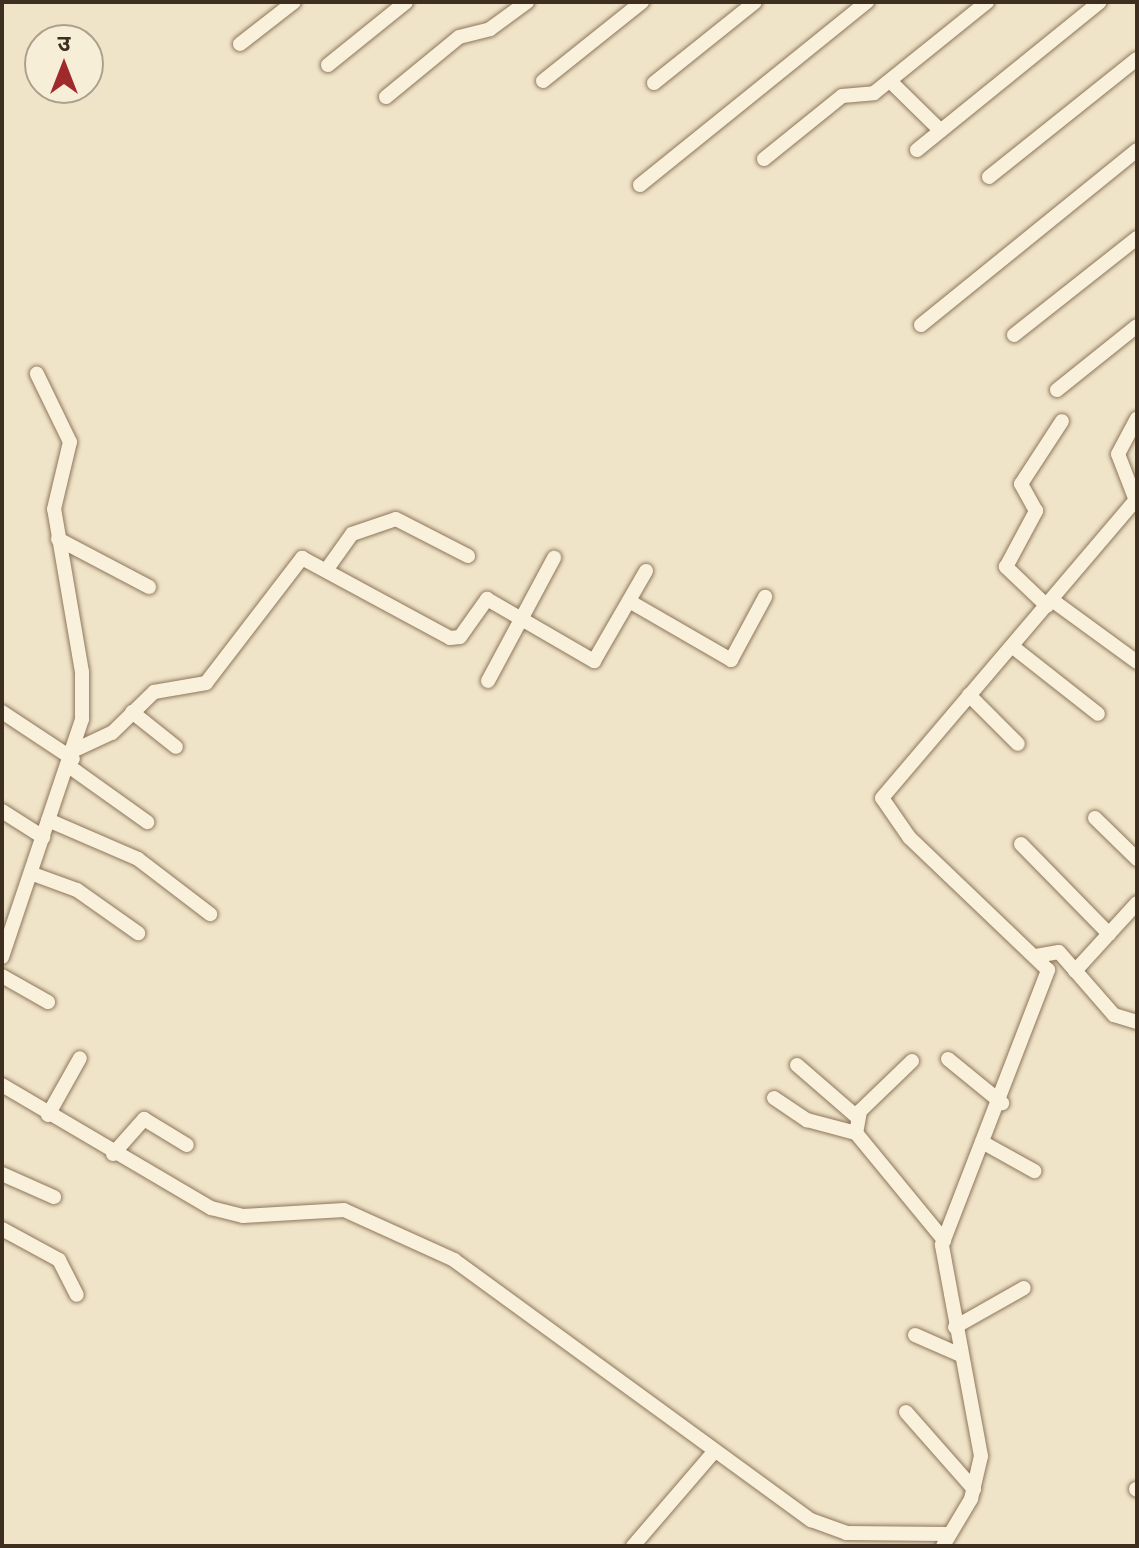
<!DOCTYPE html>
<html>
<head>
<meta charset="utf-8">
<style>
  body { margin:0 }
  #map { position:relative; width:1139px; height:1548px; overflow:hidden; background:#f0e4c8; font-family:Literata,"Noto Sans Devanagari",serif }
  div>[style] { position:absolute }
  .roads { filter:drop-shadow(0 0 2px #8d765c) drop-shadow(0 0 2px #8d765c) }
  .minor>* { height:14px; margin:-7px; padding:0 7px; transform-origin:7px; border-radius:7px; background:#faf1dc }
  span { translate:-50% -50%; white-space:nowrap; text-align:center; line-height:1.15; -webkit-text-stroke:8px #f7eed8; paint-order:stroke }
  .frame { position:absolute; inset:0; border:4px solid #3d2e20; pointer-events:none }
  .north { position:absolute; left:24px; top:24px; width:80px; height:80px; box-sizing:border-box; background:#f7eed8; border:2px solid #ada18e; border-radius:50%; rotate:0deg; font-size:22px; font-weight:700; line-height:32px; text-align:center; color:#3d2e20 }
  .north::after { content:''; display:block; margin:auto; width:28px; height:36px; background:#9e2a2b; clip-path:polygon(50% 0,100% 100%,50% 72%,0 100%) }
</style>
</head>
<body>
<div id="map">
  <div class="roads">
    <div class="minor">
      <div style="left:240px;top:44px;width:68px;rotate:-37.9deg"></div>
      <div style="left:328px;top:65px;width:100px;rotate:-38.9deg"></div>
      <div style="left:543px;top:81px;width:127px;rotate:-38.6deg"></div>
      <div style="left:890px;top:81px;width:71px;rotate:44.4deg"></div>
      <div style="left:654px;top:83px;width:129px;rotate:-38.7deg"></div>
      <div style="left:386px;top:97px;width:94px;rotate:-39.4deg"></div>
      <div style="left:459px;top:37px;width:32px;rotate:-14deg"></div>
      <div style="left:490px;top:29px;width:46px;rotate:-36.1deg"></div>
      <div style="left:917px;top:150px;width:235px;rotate:-39deg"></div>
      <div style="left:764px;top:159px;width:100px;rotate:-38.9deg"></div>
      <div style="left:842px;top:96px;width:32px;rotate:-5deg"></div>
      <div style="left:874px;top:93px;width:145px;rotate:-38.8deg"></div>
      <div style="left:989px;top:177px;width:189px;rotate:-38.6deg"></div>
      <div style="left:640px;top:185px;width:292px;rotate:-38.9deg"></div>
      <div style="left:921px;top:325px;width:278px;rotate:-39deg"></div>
      <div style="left:1014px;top:335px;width:157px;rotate:-38.3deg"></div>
      <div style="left:1057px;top:390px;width:102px;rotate:-38.7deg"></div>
      <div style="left:1135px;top:498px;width:47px;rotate:-111.1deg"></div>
      <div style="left:1118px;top:454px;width:40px;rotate:-62deg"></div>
      <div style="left:58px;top:539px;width:103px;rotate:27.8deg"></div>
      <div style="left:327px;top:569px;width:43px;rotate:-54.5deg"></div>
      <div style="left:352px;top:534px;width:46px;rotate:-18.8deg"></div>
      <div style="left:396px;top:519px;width:81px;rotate:27.2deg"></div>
      <div style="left:1052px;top:600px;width:105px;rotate:36.1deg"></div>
      <div style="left:629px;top:601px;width:118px;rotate:30deg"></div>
      <div style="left:731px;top:660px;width:72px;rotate:-61.6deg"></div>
      <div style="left:1047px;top:606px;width:57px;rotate:-136.4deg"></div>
      <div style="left:1006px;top:567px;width:64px;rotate:-61.8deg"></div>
      <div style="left:1036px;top:511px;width:31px;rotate:-119deg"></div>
      <div style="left:1021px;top:484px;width:75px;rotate:-56.9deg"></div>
      <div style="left:1013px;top:647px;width:108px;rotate:38.2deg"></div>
      <div style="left:488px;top:681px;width:140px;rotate:-61.8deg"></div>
      <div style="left:969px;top:695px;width:69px;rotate:45deg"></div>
      <div style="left:2px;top:712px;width:85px;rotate:33.5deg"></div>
      <div style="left:132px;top:712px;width:56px;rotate:38.5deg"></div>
      <div style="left:77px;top:749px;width:38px;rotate:-25deg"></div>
      <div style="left:112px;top:733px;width:59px;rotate:-44.3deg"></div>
      <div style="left:154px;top:692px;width:53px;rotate:-9.8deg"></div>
      <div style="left:206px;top:683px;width:158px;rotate:-52.5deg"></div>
      <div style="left:302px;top:558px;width:168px;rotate:28.4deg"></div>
      <div style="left:450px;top:638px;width:10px;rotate:-6deg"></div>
      <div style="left:460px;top:637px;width:47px;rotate:-54.6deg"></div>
      <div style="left:487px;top:599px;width:124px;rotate:30.1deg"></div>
      <div style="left:594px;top:661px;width:104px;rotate:-60deg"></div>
      <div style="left:70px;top:767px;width:95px;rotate:35.5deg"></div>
      <div style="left:2px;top:811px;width:49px;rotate:32.4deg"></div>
      <div style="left:1095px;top:818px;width:59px;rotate:44.3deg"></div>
      <div style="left:48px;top:820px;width:98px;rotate:23.4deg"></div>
      <div style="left:138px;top:859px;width:91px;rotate:37.4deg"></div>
      <div style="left:1021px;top:844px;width:126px;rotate:45.6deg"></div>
      <div style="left:33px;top:874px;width:47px;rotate:20deg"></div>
      <div style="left:77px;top:890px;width:75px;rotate:35.2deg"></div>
      <div style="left:1036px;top:956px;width:23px;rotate:-10deg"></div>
      <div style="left:1059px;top:952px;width:84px;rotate:48.9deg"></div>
      <div style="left:1114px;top:1015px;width:24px;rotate:17deg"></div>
      <div style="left:2px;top:957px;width:251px;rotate:-71.4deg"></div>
      <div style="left:82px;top:719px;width:47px;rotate:-90deg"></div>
      <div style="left:82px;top:672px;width:165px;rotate:-99.7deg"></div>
      <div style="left:54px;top:509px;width:69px;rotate:-76.6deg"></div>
      <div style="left:70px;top:442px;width:76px;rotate:-115.9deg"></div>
      <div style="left:1075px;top:971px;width:92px;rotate:-47.6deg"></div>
      <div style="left:2px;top:976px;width:53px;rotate:29.5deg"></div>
      <div style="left:948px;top:1059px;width:70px;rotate:39.2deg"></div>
      <div style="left:912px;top:1061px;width:72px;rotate:136.1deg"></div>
      <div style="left:860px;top:1111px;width:22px;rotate:100deg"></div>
      <div style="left:856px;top:1133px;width:139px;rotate:50.6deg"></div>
      <div style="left:797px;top:1065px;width:79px;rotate:40.9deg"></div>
      <div style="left:2px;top:1085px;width:243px;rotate:30.5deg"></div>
      <div style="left:211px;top:1208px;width:33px;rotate:14deg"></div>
      <div style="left:243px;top:1216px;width:101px;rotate:-3.4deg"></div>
      <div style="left:344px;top:1210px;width:121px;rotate:24.4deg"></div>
      <div style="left:454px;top:1260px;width:442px;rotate:36.1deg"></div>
      <div style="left:811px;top:1520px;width:37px;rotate:20deg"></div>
      <div style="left:846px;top:1533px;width:101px;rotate:0.6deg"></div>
      <div style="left:774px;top:1098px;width:40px;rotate:34deg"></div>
      <div style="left:807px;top:1120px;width:51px;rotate:14.9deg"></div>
      <div style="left:48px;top:1115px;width:65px;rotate:-60.7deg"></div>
      <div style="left:982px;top:1142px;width:60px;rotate:29.1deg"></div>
      <div style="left:113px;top:1154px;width:47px;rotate:-48.5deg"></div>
      <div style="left:144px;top:1119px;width:50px;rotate:31.2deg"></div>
      <div style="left:2px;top:1174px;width:57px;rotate:23.9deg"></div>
      <div style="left:2px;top:1229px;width:65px;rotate:28.5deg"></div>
      <div style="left:59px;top:1260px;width:39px;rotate:63deg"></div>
      <div style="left:955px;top:1327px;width:79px;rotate:-29.5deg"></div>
      <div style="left:915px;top:1335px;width:47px;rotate:23.8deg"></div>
      <div style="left:906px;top:1412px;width:103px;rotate:48.6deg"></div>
      <div style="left:1136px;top:1489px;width:1px;rotate:45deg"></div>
      <div style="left:633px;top:1546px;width:123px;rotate:-49.3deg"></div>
      <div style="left:943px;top:1546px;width:55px;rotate:-59.2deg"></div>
      <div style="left:971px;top:1499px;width:44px;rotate:-76.9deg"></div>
      <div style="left:981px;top:1456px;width:215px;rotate:-100.5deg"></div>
      <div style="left:942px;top:1245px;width:295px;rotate:-68.9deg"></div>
      <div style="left:1048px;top:970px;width:192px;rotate:-136.3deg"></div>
      <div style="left:909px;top:837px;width:47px;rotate:-124.7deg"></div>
      <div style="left:882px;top:798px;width:394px;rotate:-49.6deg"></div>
    </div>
  </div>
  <div class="frame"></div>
  <div class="north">उ</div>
</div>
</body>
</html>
